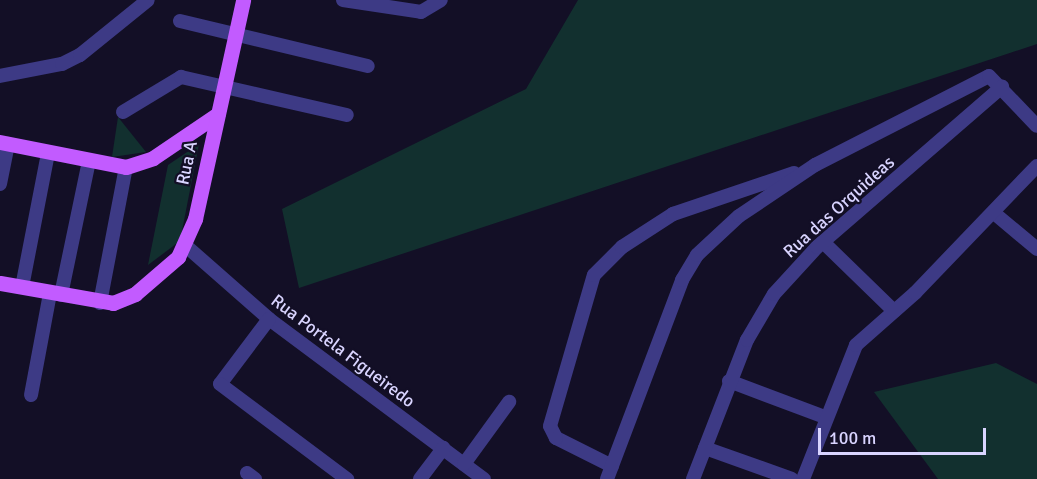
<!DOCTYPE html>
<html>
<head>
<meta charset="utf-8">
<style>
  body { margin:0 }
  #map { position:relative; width:1037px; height:479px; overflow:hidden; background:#130f26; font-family:Signika,sans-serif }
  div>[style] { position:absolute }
  .green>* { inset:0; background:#12302f }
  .minor>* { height:14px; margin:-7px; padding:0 7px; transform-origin:7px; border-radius:7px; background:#3d3a85 }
  .major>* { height:15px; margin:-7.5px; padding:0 7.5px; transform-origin:7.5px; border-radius:7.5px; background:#c25bff }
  span { translate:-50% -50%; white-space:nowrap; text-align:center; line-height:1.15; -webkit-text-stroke:4.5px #130f26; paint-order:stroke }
  .street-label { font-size:18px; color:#d9d4ff }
  .scale { position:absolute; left:818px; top:428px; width:168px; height:27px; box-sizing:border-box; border:3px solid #d9d4ff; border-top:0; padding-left:8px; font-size:18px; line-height:21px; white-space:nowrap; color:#d9d4ff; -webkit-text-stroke:4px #130f26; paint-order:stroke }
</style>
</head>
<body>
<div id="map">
  <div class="green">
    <div style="clip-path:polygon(578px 0,1037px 0,1037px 44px,299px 288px,282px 209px,526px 89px)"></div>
    <div style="clip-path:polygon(118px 117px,146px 152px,112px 157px)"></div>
    <div style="clip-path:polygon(199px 144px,180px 241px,148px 265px,168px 165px)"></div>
    <div style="clip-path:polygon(996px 363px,1037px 384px,1037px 479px,938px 479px,874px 392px)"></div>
  </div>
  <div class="minor">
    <div style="left:343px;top:0;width:79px;rotate:8.7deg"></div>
    <div style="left:421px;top:12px;width:23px;rotate:-31deg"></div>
    <div style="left:180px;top:21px;width:193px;rotate:13.5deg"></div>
    <div style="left:0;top:76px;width:63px;rotate:-11deg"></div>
    <div style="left:62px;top:64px;width:20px;rotate:-27deg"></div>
    <div style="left:80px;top:55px;width:87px;rotate:-39deg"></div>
    <div style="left:123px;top:112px;width:68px;rotate:-31.1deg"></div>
    <div style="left:181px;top:77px;width:170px;rotate:12.9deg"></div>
    <div style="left:0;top:184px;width:41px;rotate:-78.7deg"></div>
    <div style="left:994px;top:213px;width:56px;rotate:39.9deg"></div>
    <div style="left:823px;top:242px;width:99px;rotate:44.2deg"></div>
    <div style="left:186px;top:246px;width:111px;rotate:41.3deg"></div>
    <div style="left:269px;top:319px;width:268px;rotate:36.7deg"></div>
    <div style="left:22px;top:287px;width:136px;rotate:-79deg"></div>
    <div style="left:61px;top:295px;width:137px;rotate:-78.2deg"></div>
    <div style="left:100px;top:303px;width:138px;rotate:-79.2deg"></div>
    <div style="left:269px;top:319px;width:81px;rotate:127deg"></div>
    <div style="left:220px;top:384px;width:159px;rotate:36.8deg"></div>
    <div style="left:729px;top:381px;width:103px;rotate:20.6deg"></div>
    <div style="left:31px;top:395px;width:104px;rotate:-79.4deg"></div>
    <div style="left:705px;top:448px;width:92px;rotate:19.6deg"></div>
    <div style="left:464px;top:464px;width:77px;rotate:-54deg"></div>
    <div style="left:612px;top:466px;width:63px;rotate:-153.4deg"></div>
    <div style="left:556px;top:438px;width:13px;rotate:-117deg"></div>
    <div style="left:550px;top:426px;width:157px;rotate:-73.8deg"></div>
    <div style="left:594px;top:275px;width:40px;rotate:-45deg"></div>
    <div style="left:622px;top:247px;width:61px;rotate:-32.9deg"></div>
    <div style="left:673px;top:214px;width:128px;rotate:-18.7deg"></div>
    <div style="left:247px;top:473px;width:10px;rotate:37deg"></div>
    <div style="left:420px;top:479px;width:39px;rotate:-53deg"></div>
    <div style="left:607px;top:479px;width:213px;rotate:-69.3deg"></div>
    <div style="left:682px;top:280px;width:29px;rotate:-59deg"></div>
    <div style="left:697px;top:255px;width:57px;rotate:-42.9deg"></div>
    <div style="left:739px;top:216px;width:92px;rotate:-33.9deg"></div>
    <div style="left:815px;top:165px;width:195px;rotate:-27.1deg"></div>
    <div style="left:989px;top:76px;width:69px;rotate:46.2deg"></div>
    <div style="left:693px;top:479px;width:149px;rotate:-68.8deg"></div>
    <div style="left:747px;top:340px;width:53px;rotate:-59.6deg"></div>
    <div style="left:774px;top:294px;width:64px;rotate:-47.5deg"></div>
    <div style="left:817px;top:247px;width:245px;rotate:-40.9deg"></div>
    <div style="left:803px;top:479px;width:144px;rotate:-68.4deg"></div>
    <div style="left:856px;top:345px;width:79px;rotate:-41.4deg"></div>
    <div style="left:915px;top:293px;width:176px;rotate:-46.2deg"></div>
  </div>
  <div class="major">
    <div style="left:0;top:142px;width:128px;rotate:11.2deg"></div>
    <div style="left:126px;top:167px;width:28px;rotate:-18deg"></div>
    <div style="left:153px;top:158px;width:78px;rotate:-34.1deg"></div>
    <div style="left:0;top:283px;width:115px;rotate:10deg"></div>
    <div style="left:113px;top:303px;width:24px;rotate:-22deg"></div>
    <div style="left:135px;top:294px;width:57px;rotate:-40.7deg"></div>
    <div style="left:178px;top:257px;width:42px;rotate:-65.9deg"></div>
    <div style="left:195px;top:219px;width:224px;rotate:-77.6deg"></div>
  </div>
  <div class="street-label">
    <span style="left:187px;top:163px;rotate:-78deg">Rua A</span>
    <span style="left:839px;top:207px;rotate:-42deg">Rua das Orquideas</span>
    <span style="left:343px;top:351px;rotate:37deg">Rua Portela Figueiredo</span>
  </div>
  <div class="scale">100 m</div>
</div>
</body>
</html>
